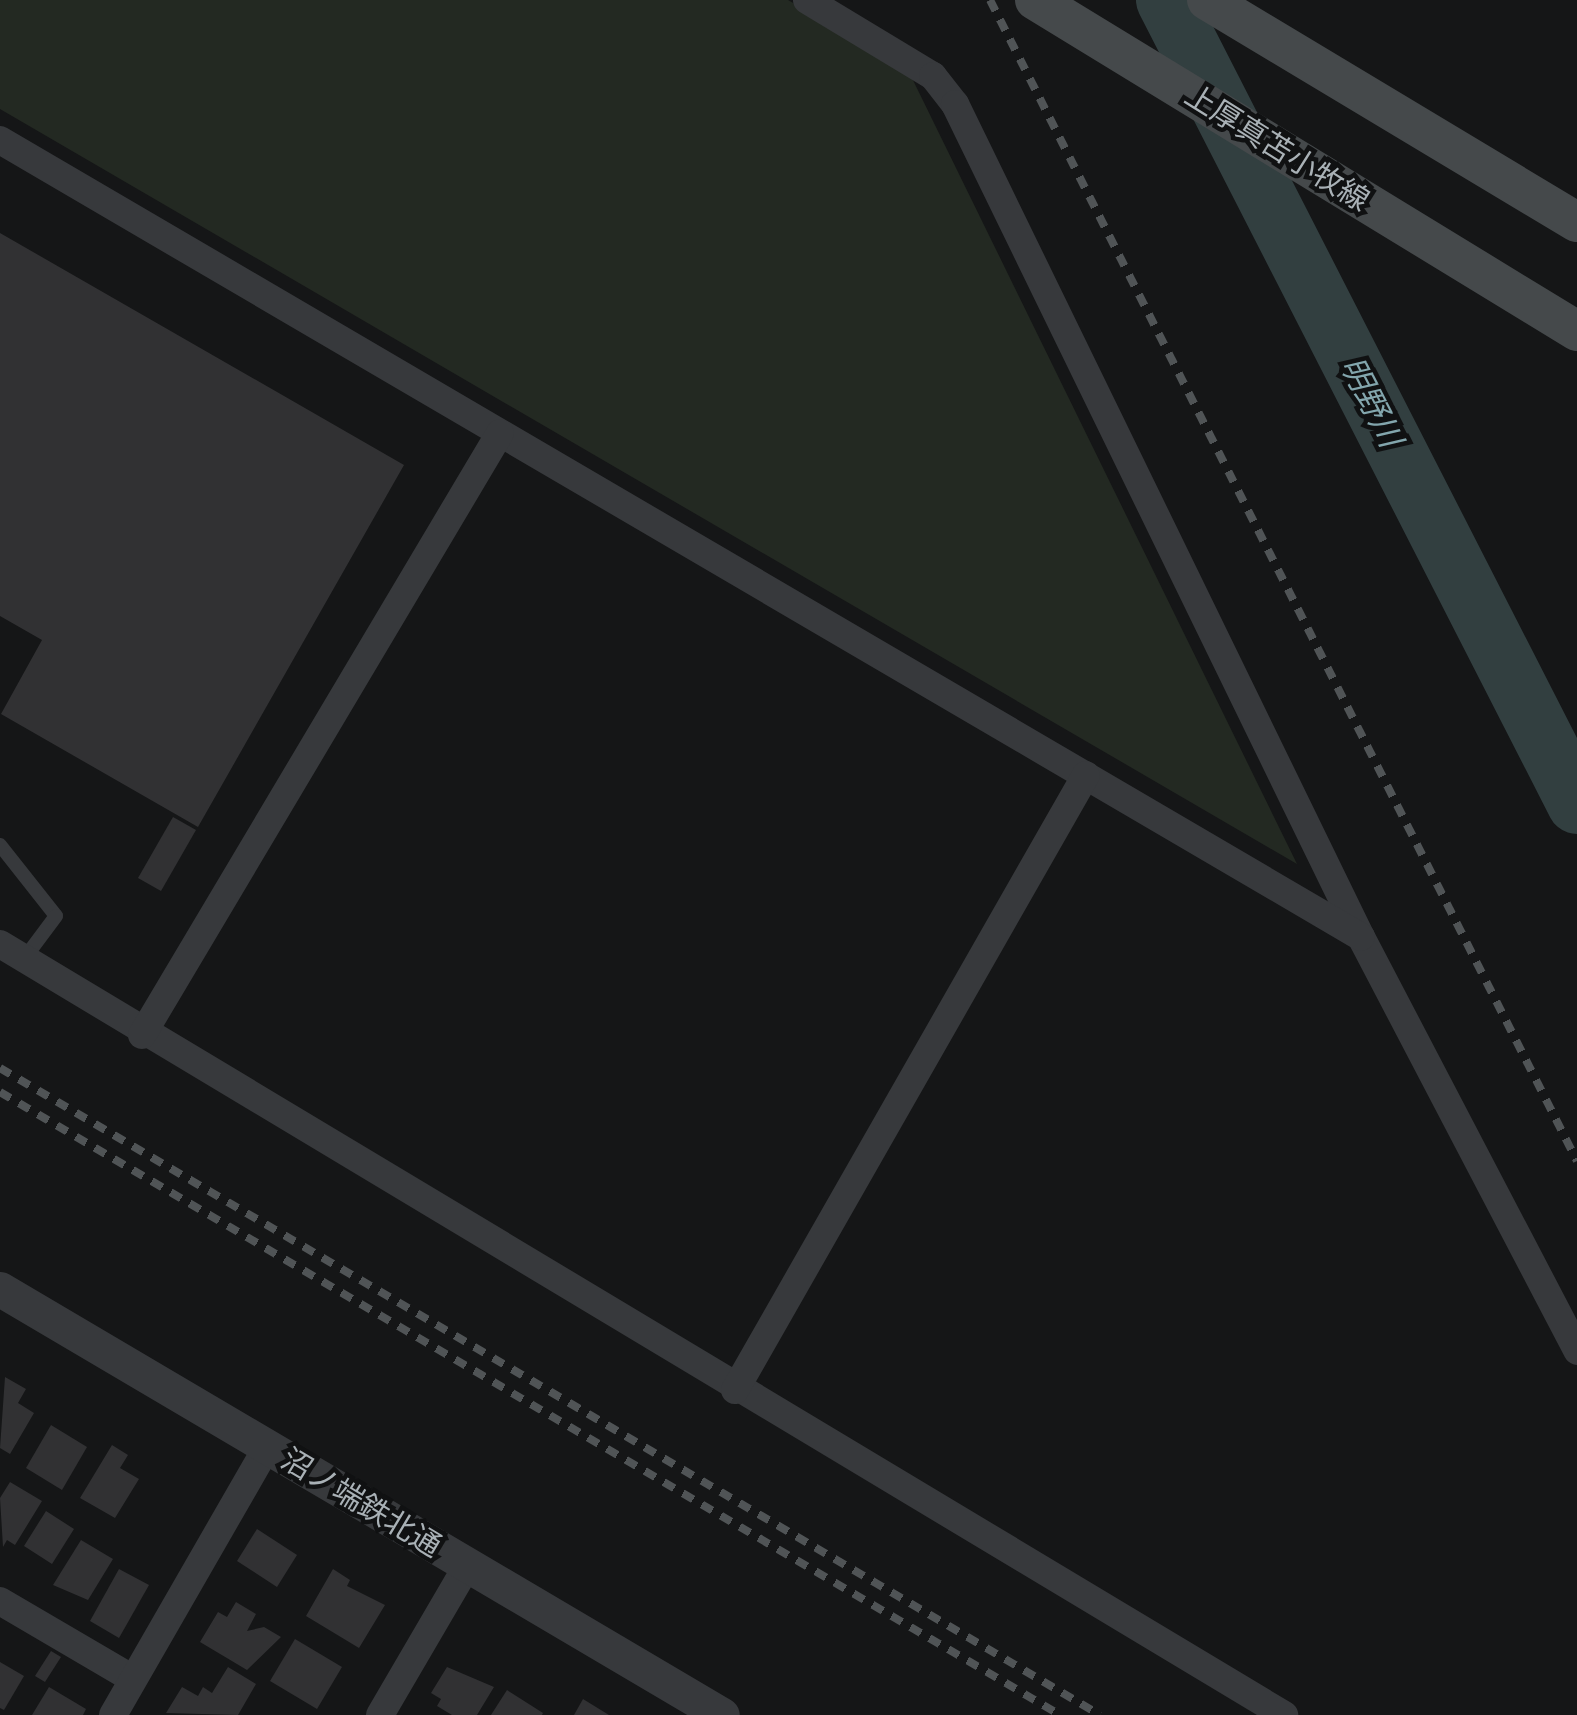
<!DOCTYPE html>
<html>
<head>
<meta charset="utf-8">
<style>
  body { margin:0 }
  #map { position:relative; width:1577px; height:1715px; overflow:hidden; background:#151617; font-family:Arial,"Noto Sans JP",sans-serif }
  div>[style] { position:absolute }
  .green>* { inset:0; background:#232922 }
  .river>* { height:60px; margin:-30px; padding:0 30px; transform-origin:30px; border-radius:30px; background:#323f40 }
  .building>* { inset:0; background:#313133 }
  .service>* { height:14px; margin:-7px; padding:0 7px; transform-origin:7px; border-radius:7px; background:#37393c }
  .minor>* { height:28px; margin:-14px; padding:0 14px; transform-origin:14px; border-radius:14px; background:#37393c }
  .tertiary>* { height:35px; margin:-17.5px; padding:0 17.5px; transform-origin:17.5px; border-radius:17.5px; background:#37393c }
  .secondary>* { height:40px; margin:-20px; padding:0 20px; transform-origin:20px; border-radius:20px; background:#45494b }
  .rail>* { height:8px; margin-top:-4px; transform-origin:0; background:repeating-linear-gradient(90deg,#505456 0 12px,transparent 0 22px) }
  span { translate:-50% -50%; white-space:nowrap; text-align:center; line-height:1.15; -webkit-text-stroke:9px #101112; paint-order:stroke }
  .street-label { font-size:30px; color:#a9b1b6 }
  .water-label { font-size:32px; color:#83a6ad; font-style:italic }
</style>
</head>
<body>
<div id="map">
  <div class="green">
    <div style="clip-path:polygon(0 0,788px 0,908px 70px,1297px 864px,0 109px)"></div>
  </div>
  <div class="river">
    <div style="left:1166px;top:0;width:903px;rotate:62.92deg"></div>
  </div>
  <div class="building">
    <div style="clip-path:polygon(0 233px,404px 465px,198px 827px,1px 714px,42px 640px,0 616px)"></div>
    <div style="clip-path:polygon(173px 817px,196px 830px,161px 891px,138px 878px)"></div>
    <div style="clip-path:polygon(5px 1377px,26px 1389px,18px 1403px,34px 1413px,10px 1454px,0 1448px)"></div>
    <div style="clip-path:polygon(51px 1425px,87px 1447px,62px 1490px,26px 1468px)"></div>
    <div style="clip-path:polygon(112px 1445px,128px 1455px,120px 1468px,139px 1479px,115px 1518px,80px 1498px)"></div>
    <div style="clip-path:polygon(10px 1482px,42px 1501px,15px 1545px,7px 1540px,3px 1547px,0 1498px)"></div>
    <div style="clip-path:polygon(46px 1511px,74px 1529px,52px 1564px,24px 1546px)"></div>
    <div style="clip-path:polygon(257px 1529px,297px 1555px,277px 1587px,237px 1561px)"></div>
    <div style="clip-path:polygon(81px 1540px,113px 1559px,88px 1600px,53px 1585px)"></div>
    <div style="clip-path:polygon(119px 1569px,149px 1585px,119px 1638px,90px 1621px)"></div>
    <div style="clip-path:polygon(333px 1569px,350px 1580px,347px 1586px,385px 1605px,359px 1648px,306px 1616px)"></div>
    <div style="clip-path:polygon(236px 1602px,256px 1614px,247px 1631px,264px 1627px,281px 1637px,247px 1670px,200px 1642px,218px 1612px,227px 1617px)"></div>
    <div style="clip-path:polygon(295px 1639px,342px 1667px,317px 1709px,270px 1681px)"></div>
    <div style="clip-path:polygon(51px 1651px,61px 1657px,45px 1682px,35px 1676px)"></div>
    <div style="clip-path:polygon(0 1662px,24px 1676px,4px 1710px,0 1708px)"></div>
    <div style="clip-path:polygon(228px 1667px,256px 1684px,238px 1715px,166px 1713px,182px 1687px,198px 1696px,203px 1687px,212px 1693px)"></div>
    <div style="clip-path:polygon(447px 1667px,494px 1687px,477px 1715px,452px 1715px,437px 1706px,441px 1699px,431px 1693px)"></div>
    <div style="clip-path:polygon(49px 1687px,86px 1709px,83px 1715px,32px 1715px)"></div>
    <div style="clip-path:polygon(507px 1690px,543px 1713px,542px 1715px,491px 1715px)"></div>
    <div style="clip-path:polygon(583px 1699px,609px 1715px,574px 1715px)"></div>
  </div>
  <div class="service">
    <div style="left:0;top:845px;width:90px;rotate:51.7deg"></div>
    <div style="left:56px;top:916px;width:54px;rotate:126.7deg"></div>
  </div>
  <div class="minor">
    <div style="left:807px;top:0;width:147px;rotate:31.1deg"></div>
    <div style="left:933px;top:76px;width:36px;rotate:52deg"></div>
    <div style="left:955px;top:104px;width:927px;rotate:64.02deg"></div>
    <div style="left:1361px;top:937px;width:467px;rotate:62.4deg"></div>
    <div style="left:0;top:140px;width:1577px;rotate:30.35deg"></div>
    <div style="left:0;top:944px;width:1498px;rotate:30.98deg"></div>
    <div style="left:142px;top:1035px;width:700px;rotate:-59.26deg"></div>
    <div style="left:735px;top:1390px;width:708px;rotate:-60.29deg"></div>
    <div style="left:0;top:1601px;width:154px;rotate:30.4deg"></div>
    <div style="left:113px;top:1715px;width:309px;rotate:-60.1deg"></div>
    <div style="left:380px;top:1715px;width:173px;rotate:-59.7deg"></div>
  </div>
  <div class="tertiary">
    <div style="left:0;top:1289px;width:838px;rotate:30.54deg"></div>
  </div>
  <div class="secondary">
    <div style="left:1035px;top:0;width:635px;rotate:31.41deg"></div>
    <div style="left:1207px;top:0;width:431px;rotate:31deg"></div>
  </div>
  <div class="rail">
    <div style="left:990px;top:0;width:1301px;rotate:63.18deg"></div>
    <div style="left:0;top:1068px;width:1276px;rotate:30.46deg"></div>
    <div style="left:0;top:1092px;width:1230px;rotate:30.44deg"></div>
  </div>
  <div class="street-label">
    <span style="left:1277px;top:148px;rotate:32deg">上厚真苫小牧線</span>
    <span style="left:361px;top:1503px;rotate:31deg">沼ノ端鉄北通</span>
  </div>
  <div class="water-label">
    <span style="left:1371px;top:402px;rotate:63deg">明野川</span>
  </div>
</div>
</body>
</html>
